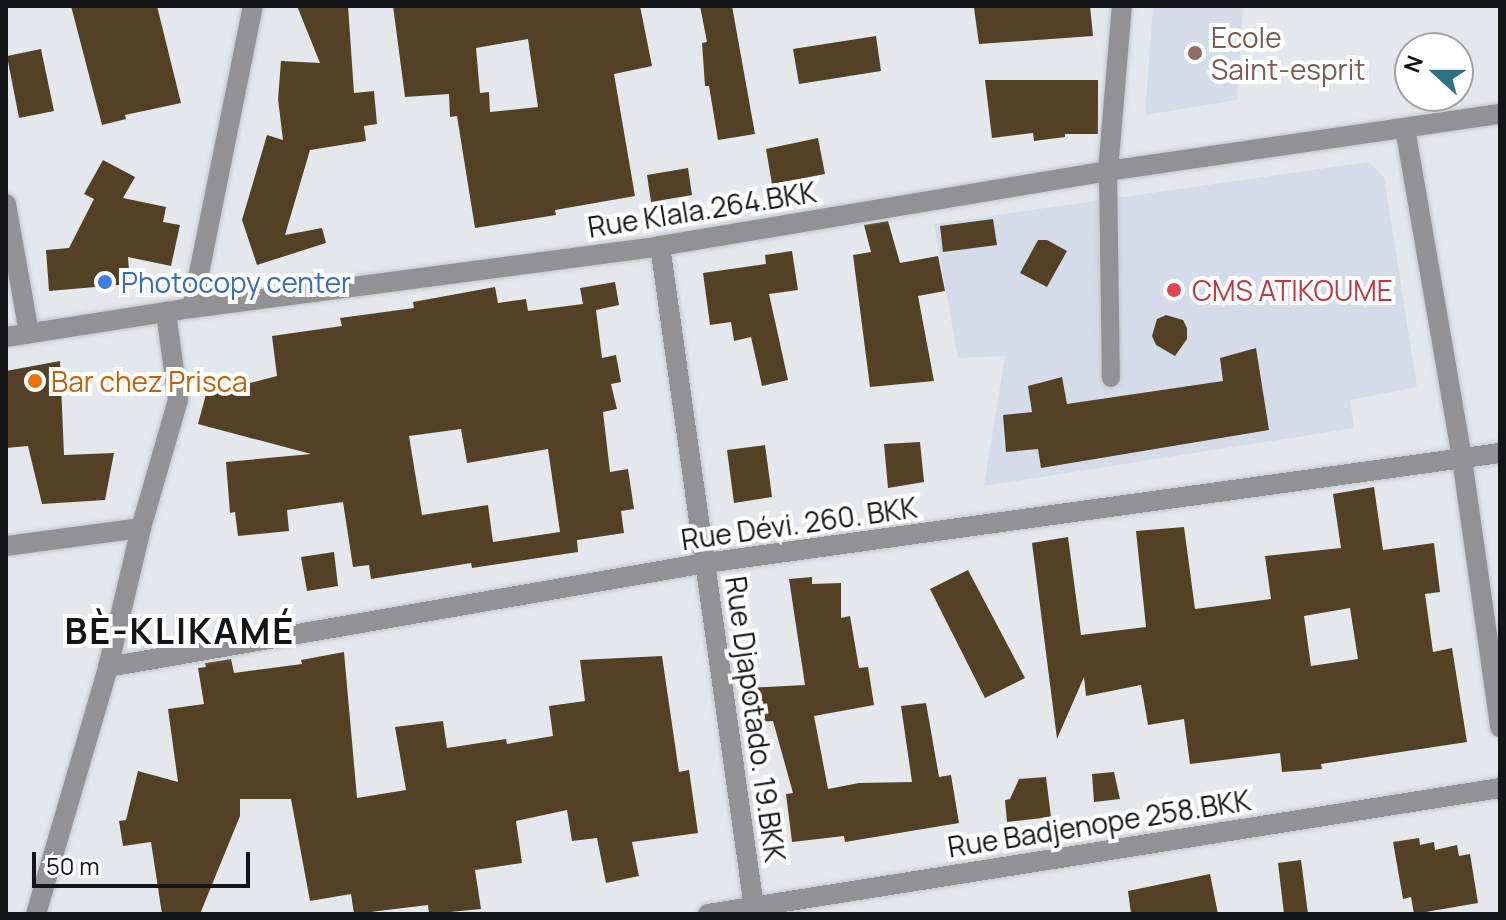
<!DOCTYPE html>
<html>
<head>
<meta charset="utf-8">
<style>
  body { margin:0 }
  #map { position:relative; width:1506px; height:920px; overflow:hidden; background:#e4e8ed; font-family:Manrope,sans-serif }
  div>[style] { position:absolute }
  .built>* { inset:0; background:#d3dce8 }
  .building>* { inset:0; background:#544125 }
  .roads { filter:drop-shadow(0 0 2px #c3c6cb) drop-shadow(0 0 2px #c3c6cb) }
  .lane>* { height:18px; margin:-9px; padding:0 9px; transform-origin:9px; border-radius:9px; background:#929295 }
  .street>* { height:20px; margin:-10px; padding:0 10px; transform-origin:10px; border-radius:10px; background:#929295 }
  .dots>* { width:22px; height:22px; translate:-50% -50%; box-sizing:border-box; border:4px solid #fff; border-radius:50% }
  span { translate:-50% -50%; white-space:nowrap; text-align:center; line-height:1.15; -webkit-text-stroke:8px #fff; paint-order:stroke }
  .education-label { font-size:28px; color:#785e54 }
  .left { translate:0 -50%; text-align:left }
  .street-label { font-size:28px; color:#141517 }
  .shop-label { font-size:28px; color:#366cbe }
  .health-label { font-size:28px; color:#be3a42 }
  .food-label { font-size:28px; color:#c56008 }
  .district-label { font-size:36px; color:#141517; font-weight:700; letter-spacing:2px }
  .frame { position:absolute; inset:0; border:8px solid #141517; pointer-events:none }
  .north { position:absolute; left:1394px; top:32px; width:80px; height:80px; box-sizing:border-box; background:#fff; border:2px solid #a1a1a2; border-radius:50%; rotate:291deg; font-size:22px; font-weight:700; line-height:32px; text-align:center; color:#141517 }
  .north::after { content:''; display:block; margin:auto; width:28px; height:36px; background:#317185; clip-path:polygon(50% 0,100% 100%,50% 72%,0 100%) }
  .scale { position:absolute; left:32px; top:852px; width:218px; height:36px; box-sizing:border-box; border:4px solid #141517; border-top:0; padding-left:10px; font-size:24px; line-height:28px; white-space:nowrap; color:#141517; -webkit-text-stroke:6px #fff; paint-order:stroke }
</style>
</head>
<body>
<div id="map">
  <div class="built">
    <div style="clip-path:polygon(1153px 6px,1243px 6px,1237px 100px,1145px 115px)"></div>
    <div style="clip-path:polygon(1368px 162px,1384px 177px,1417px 387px,1350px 400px,1354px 428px,984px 486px,1005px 356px,958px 358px,934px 224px)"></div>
  </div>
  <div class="building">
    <div style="clip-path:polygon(71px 6px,157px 6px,181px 103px,125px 115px,126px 119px,102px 125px)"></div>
    <div style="clip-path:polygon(297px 6px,348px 6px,354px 93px,374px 91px,377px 124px,364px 126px,366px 141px,310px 150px,285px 235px,322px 228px,326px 243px,257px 265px,242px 220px,267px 135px,283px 140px,278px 99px,281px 61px,320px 63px)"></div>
    <div style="clip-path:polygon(evenodd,393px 6px,640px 6px,652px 66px,614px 74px,635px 196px,555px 210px,556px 215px,475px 228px,457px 116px,450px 117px,449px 94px,405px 97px,393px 6px,528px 39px,538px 107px,490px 112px,489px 92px,480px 93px,476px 48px,528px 39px)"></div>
    <div style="clip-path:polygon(700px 6px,732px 6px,755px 134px,718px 140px,709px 86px,705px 86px,702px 43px,707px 42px)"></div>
    <div style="clip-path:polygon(986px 6px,1090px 6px,1093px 36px,979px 44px,974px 8px)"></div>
    <div style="clip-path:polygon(876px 36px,881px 71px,799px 84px,793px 49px)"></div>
    <div style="clip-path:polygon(41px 49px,54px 111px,19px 118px,7px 56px)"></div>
    <div style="clip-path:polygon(985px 80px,1098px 80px,1098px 134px,1065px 134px,1065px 137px,1034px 141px,1033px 133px,992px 138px)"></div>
    <div style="clip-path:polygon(818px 138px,825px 174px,772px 184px,766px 149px)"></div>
    <div style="clip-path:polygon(103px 160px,135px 177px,123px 198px,166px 207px,163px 222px,180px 225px,171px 266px,128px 257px,130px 284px,49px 291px,46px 250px,69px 248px,94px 199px,84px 194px)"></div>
    <div style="clip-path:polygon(688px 168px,692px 195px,651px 202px,647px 175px)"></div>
    <div style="clip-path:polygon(993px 219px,997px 245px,943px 252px,940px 226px)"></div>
    <div style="clip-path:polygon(888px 221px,900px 263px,938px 256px,945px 291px,918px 296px,934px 381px,870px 387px,853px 255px,871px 252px,864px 225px)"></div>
    <div style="clip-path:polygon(1038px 240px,1047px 240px,1067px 251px,1047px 287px,1020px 273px)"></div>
    <div style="clip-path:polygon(792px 251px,798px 290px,769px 294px,788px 380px,762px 386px,751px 337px,734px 341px,731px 322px,710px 325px,703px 273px,766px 264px,765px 255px)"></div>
    <div style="clip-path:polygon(evenodd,615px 282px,619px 305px,596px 310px,602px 358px,616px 355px,621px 382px,611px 384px,617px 409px,603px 412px,610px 472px,628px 469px,634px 509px,621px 511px,624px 533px,577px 540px,578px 552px,472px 568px,471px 563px,371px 579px,369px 565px,353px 567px,343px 502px,287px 510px,289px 531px,238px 536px,235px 512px,230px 513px,226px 462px,311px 454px,198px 424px,208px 387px,220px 391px,277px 376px,272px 336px,342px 326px,340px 318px,414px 308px,413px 302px,495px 287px,498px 303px,526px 299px,528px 311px,583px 304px,580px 288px,615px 282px,461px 429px,467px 463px,548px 449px,560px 532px,493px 542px,488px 505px,422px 515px,409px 436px,461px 429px)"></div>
    <div style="clip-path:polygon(1166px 315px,1183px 320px,1187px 328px,1187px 339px,1175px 356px,1156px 345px,1152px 336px,1157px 319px)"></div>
    <div style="clip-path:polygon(1256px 348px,1269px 430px,1041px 468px,1038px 449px,1006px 452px,1003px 415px,1032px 412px,1028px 386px,1062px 377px,1067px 404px,1223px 381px,1220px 358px)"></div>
    <div style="clip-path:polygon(60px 361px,64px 455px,114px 453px,105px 500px,42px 504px,28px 446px,6px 448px,6px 371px)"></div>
    <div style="clip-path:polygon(920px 442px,924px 482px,888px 488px,884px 444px)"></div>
    <div style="clip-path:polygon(765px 445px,772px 497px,734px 503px,727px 450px)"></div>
    <div style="clip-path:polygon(evenodd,1374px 487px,1383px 550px,1434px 543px,1440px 592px,1425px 594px,1433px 652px,1452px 648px,1467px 742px,1321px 764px,1322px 769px,1282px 772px,1280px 753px,1190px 764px,1184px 719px,1148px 725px,1141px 685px,1086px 696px,1084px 677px,1057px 739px,1032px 543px,1068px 537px,1081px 635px,1146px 627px,1136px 531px,1184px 527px,1195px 609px,1271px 599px,1265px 556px,1341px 548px,1333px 494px,1374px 487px,1350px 608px,1358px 659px,1311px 666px,1304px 616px,1350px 608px)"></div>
    <div style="clip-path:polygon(334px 552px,338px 586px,307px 591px,301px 557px)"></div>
    <div style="clip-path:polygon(968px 570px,1025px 678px,985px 698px,930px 589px)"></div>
    <div style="clip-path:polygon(812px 577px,812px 584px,841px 583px,841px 618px,850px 616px,859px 668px,868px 667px,874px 705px,814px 716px,828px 789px,859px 783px,912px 782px,901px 706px,926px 703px,939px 777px,951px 775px,959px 823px,845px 842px,844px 836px,792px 842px,786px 794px,793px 793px,773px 721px,749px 722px,747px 688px,805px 685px,789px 579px)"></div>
    <div style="clip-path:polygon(344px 652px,357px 798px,406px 790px,395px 727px,443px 721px,447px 748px,506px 739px,507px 744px,553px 736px,549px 706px,585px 701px,580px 660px,662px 656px,679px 772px,689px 770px,698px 833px,632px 842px,639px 876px,606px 883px,597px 838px,572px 841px,567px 810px,516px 821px,522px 863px,475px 870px,481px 909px,429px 914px,428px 905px,354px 914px,351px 894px,310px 901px,291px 799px,240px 799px,240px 816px,200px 914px,162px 914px,151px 842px,123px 846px,119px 821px,126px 820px,138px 771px,178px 782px,168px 709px,204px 704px,198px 668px,206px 667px,205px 663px,231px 659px,234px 673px,302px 664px,301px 660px)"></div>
    <div style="clip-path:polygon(1114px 772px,1120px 799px,1094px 802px,1092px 774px)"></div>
    <div style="clip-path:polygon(1046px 777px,1051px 817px,1007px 822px,1005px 800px,1010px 799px,1019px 779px)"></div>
    <div style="clip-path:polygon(1419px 838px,1420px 845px,1434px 842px,1435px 850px,1457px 845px,1459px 856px,1470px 854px,1478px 903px,1414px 914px,1411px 897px,1403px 899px,1393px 842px)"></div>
    <div style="clip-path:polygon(1301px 860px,1308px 914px,1284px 914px,1278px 863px)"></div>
    <div style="clip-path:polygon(1210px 874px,1218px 914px,1131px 914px,1128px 891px)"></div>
  </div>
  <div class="roads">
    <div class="lane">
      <div style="left:1108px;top:171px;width:207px;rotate:89.2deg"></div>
    </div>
    <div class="street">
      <div style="left:1405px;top:128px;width:336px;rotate:80.2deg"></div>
      <div style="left:1462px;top:459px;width:271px;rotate:81.9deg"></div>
      <div style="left:1108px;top:171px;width:166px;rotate:-85.2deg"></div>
      <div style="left:6px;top:204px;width:131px;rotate:79.9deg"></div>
      <div style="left:660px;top:246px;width:675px;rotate:81.91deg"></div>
      <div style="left:192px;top:308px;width:308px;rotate:-78.6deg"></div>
      <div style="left:6px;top:337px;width:188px;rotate:-8.9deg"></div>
      <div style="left:192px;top:308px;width:472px;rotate:-7.5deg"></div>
      <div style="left:660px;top:246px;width:454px;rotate:-9.5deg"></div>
      <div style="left:1108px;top:171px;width:396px;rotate:-8.3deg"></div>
      <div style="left:6px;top:546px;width:136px;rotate:-7.6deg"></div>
      <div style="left:108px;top:667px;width:607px;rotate:-9.87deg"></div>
      <div style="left:706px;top:563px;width:802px;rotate:-7.89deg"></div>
      <div style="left:36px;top:914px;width:257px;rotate:-73.7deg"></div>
      <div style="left:108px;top:667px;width:143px;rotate:-76.6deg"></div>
      <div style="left:141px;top:528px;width:133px;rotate:-73.9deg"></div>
      <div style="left:178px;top:400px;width:89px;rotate:-97.8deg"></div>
      <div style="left:708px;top:914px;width:802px;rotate:-9.04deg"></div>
    </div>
  </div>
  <div class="dots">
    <div style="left:1195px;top:53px;background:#8d6e63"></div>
    <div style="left:105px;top:282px;background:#3f7fe0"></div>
    <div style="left:1174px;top:290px;background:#e0444e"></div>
    <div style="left:35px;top:381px;background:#e8710a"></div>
  </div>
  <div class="education-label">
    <span class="left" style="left:1211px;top:53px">Ecole<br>Saint-esprit</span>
  </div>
  <div class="street-label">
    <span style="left:702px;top:209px;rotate:-9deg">Rue Klala.264.BKK</span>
    <span style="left:799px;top:523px;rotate:-8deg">Rue Dévi. 260. BKK</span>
    <span style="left:756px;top:719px;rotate:82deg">Rue Djapotado. 19.BKK</span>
    <span style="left:1099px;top:823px;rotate:-9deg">Rue Badjenope 258.BKK</span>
  </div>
  <div class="shop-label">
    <span class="left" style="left:121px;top:282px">Photocopy center</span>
  </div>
  <div class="health-label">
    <span class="left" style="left:1192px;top:290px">CMS ATIKOUME</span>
  </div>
  <div class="food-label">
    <span class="left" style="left:51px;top:381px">Bar chez Prisca</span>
  </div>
  <div class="district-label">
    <span style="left:180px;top:631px">BÈ-KLIKAMÉ</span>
  </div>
  <div class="frame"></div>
  <div class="north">N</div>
  <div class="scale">50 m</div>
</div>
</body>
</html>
